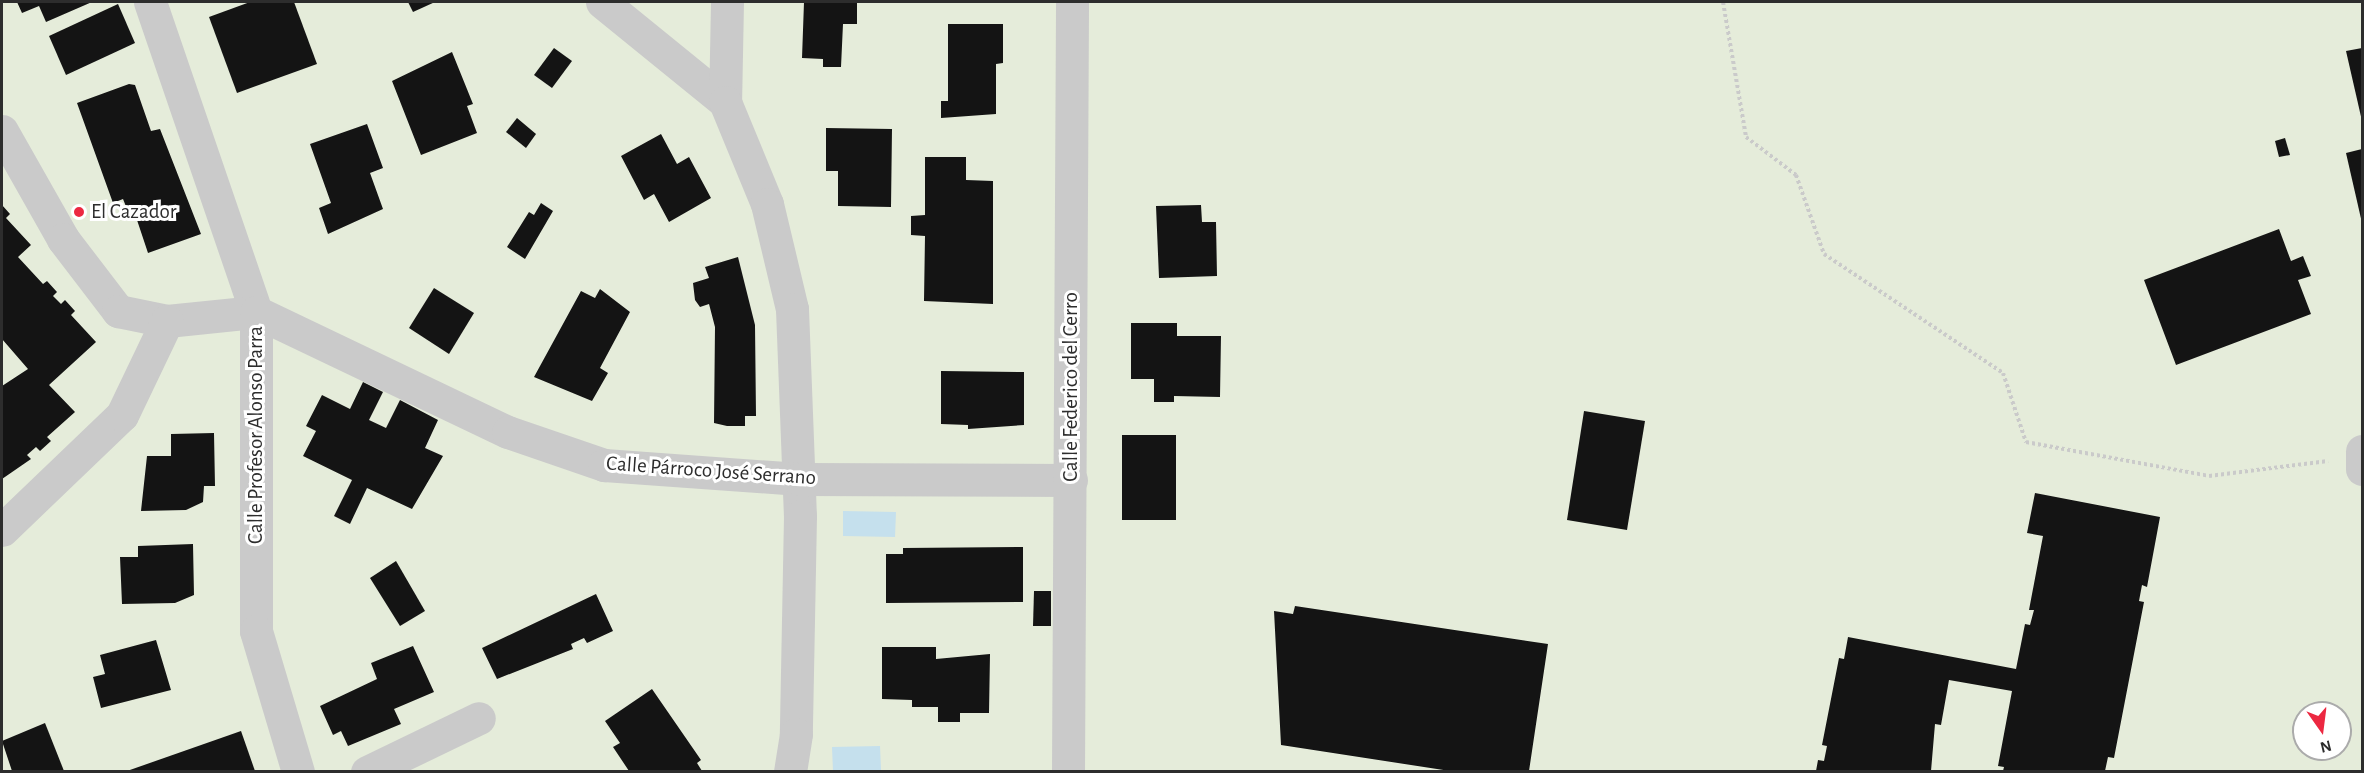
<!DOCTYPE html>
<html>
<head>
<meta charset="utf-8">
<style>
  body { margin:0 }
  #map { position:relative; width:2364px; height:773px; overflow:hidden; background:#fff; font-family:"Alegreya Sans",sans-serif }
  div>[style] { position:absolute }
  .green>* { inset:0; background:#e5ecda }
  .water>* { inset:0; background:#c5e0ed }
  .building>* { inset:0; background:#141414 }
  .path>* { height:4px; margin-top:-2px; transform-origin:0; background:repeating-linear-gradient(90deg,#cacaca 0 3px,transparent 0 6px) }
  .minor>* { height:33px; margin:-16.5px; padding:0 16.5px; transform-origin:16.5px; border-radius:16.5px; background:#cacaca }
  .dots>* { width:16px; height:16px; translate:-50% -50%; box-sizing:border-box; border:3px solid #fff; border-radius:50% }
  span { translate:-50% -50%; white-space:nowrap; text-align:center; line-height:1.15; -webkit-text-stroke:6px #fff; paint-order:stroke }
  .poi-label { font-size:21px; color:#2d2d2d }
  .left { translate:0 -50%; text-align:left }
  .street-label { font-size:21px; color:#2d2d2d }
  .frame { position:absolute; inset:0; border:3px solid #2d2d2d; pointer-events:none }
  .north { position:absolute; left:2292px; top:701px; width:60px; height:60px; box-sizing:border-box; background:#fff; border:2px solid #ababab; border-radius:50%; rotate:166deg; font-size:16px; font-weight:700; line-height:24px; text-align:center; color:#2d2d2d }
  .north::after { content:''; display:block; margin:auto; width:21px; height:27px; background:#ec2841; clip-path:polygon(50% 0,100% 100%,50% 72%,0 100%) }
</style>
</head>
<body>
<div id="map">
  <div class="green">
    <div style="clip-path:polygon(evenodd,2px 2px,2362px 2px,2362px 771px,2px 772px,2px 2px,2304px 713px,2340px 713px,2340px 749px,2304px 749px,2304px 713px)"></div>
  </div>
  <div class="water">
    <div style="clip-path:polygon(843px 511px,896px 512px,895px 537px,843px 536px)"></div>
    <div style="clip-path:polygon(880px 746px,881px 770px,833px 771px,832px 747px)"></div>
  </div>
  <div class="building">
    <div style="clip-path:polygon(17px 2px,92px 2px,46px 22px,39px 6px,22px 13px)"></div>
    <div style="clip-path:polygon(250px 2px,294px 2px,317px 64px,237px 93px,209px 17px)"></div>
    <div style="clip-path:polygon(408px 2px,435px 2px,413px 12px)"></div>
    <div style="clip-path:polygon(804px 2px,857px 2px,857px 24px,843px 24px,841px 67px,823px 67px,823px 59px,802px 58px)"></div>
    <div style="clip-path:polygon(118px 4px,135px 43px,66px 75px,49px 36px)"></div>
    <div style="clip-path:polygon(948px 24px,1003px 24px,1003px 63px,996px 64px,996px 114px,941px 118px,941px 101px,948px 101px)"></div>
    <div style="clip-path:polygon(554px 48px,572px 61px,552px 88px,534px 75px)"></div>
    <div style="clip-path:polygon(2362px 48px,2362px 121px,2346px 51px)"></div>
    <div style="clip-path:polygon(452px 52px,473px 104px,467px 106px,477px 133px,421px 155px,392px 81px)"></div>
    <div style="clip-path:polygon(129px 84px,135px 85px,151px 131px,160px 129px,201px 234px,148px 253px,136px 217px,131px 219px,123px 199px,113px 203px,77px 103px)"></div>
    <div style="clip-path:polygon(517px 118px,536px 134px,526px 148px,506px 132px)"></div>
    <div style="clip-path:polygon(367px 124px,383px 168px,370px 173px,383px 209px,328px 234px,319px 208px,331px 203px,310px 144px)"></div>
    <div style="clip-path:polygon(826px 128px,892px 129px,891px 207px,838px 206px,838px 171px,826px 171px)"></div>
    <div style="clip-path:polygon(661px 134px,677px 164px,689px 157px,711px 198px,669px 222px,654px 194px,644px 200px,621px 156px)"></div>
    <div style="clip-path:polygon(2285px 138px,2290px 155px,2279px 157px,2275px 141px)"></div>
    <div style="clip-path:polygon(2362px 149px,2362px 223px,2346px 153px)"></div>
    <div style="clip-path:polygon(925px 157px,966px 157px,966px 180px,993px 181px,993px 304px,924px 301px,925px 236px,911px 235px,911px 216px,925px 215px)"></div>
    <div style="clip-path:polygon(541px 203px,553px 211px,525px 259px,507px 247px,529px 212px,534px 215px)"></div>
    <div style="clip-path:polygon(2px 205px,10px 214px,6px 218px,31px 245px,18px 257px,43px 284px,47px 281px,57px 292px,53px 296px,61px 304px,65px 300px,75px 311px,71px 315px,96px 342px,49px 385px,75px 412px,47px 437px,51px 441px,40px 451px,36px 447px,27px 455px,31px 459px,2px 479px,2px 386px,28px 369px,2px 339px)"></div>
    <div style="clip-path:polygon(1201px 205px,1202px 222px,1216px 222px,1217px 276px,1159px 278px,1156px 206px)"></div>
    <div style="clip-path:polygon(2279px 229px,2291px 261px,2303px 256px,2311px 276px,2298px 280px,2311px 314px,2176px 365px,2144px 280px)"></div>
    <div style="clip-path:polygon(738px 257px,755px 325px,756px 416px,745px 416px,745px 426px,727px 426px,714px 423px,715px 327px,709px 304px,700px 307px,695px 300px,693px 283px,709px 278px,705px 267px)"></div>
    <div style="clip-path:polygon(434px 288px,474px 313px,449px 354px,409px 328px)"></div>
    <div style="clip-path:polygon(600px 289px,630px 312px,600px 368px,608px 373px,592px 401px,534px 377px,581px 291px,595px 298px)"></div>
    <div style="clip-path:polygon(1131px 323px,1177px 323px,1177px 336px,1221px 336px,1220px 397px,1174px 396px,1174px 402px,1154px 402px,1154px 379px,1131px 379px)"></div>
    <div style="clip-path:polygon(941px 371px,1024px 372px,1024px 425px,968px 429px,968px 425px,941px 424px)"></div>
    <div style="clip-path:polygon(363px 382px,383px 392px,369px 420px,386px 428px,400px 400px,438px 420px,425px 448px,443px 456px,412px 509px,367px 488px,350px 524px,334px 516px,352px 480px,303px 456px,316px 431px,306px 426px,322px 395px,350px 409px)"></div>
    <div style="clip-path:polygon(1584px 411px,1645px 421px,1627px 530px,1567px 520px)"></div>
    <div style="clip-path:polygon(214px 433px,215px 486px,204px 486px,203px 502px,186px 510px,141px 511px,147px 456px,171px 456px,171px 434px)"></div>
    <div style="clip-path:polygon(1122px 435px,1176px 435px,1176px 520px,1122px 520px)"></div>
    <div style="clip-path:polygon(2035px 493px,2160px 517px,2147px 587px,2142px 585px,2139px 601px,2144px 602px,2114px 758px,2108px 757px,2105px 771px,2003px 771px,2004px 767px,1998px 766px,2012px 691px,1949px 680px,1941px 725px,1935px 724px,1931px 771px,1816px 771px,1818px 760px,1824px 761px,1827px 746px,1822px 745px,1839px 658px,1844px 659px,1848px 637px,2016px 669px,2025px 624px,2030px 625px,2034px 610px,2029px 610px,2043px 536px,2027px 533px)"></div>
    <div style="clip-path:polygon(193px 544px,194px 595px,175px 603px,122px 604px,120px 557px,138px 557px,138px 546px)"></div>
    <div style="clip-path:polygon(1023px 547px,1023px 602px,886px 603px,886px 554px,903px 554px,903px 548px)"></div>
    <div style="clip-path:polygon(396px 561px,425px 611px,400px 626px,370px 578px)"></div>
    <div style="clip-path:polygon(1034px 591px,1051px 591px,1051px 626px,1033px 626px)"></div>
    <div style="clip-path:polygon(596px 594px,613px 631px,587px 643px,584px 638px,571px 644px,573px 649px,497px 679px,482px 648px)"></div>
    <div style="clip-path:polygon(1295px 606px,1548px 644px,1529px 771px,1450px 771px,1281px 745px,1274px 611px,1293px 614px)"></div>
    <div style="clip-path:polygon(156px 640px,171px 690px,101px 708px,93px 677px,105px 674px,100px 655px)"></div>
    <div style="clip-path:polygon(413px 646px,434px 692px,394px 709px,401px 724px,348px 746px,341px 731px,333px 735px,320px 706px,377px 679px,371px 663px)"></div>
    <div style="clip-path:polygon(882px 647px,936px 647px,936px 659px,990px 654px,989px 713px,960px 713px,960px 722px,938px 722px,938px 707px,912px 707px,912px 700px,882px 699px)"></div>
    <div style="clip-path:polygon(652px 689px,701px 760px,697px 763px,702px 771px,629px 771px,613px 747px,620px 743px,605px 721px)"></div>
    <div style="clip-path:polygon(45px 723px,64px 771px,12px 771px,2px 741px)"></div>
    <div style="clip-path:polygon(241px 731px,255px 771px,127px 771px)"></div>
  </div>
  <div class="path">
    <div style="left:1723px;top:2px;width:137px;rotate:80.3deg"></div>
    <div style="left:1746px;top:137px;width:63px;rotate:37.2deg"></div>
    <div style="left:1796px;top:175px;width:84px;rotate:70.5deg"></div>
    <div style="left:1824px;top:254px;width:215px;rotate:33.6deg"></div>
    <div style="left:2003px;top:373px;width:73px;rotate:71.6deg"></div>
    <div style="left:2026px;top:442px;width:186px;rotate:10.5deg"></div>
    <div style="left:2209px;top:476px;width:120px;rotate:-7.2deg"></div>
  </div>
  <div class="minor">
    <div style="left:150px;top:2px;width:328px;rotate:71.1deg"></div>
    <div style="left:256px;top:312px;width:319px;rotate:90deg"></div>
    <div style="left:256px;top:631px;width:147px;rotate:73.4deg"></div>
    <div style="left:602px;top:2px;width:159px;rotate:39.1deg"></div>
    <div style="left:727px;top:2px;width:100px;rotate:91.1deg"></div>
    <div style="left:725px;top:102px;width:110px;rotate:67.6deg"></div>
    <div style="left:767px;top:204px;width:108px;rotate:76.6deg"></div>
    <div style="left:792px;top:309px;width:207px;rotate:87.8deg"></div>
    <div style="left:800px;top:516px;width:218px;rotate:91.1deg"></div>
    <div style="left:796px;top:734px;width:38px;rotate:99deg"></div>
    <div style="left:2px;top:131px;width:124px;rotate:60.5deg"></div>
    <div style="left:63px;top:239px;width:91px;rotate:52.6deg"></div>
    <div style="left:118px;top:311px;width:50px;rotate:11.5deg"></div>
    <div style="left:167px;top:321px;width:89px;rotate:-5.8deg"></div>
    <div style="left:256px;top:312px;width:279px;rotate:25.5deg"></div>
    <div style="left:508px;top:432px;width:102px;rotate:19deg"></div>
    <div style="left:604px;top:465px;width:196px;rotate:4.1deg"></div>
    <div style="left:799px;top:479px;width:272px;rotate:0.2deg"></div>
    <div style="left:2362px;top:451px;width:18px;rotate:90deg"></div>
    <div style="left:2px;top:530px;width:166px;rotate:-43.8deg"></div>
    <div style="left:122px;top:415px;width:104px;rotate:-64.4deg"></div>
    <div style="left:367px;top:772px;width:124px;rotate:-25.7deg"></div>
    <div style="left:1068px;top:772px;width:770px;rotate:-89.7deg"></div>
  </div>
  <div class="dots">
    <div style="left:79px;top:212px;background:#ec2841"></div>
  </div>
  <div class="poi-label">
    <span class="left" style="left:91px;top:212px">El Cazador</span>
  </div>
  <div class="street-label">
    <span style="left:1071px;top:387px;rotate:-90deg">Calle Federico del Cerro</span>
    <span style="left:256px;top:435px;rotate:-90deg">Calle Profesor Alonso Parra</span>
    <span style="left:711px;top:471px;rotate:4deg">Calle Párroco José Serrano</span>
  </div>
  <div class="frame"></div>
  <div class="north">N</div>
</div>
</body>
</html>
